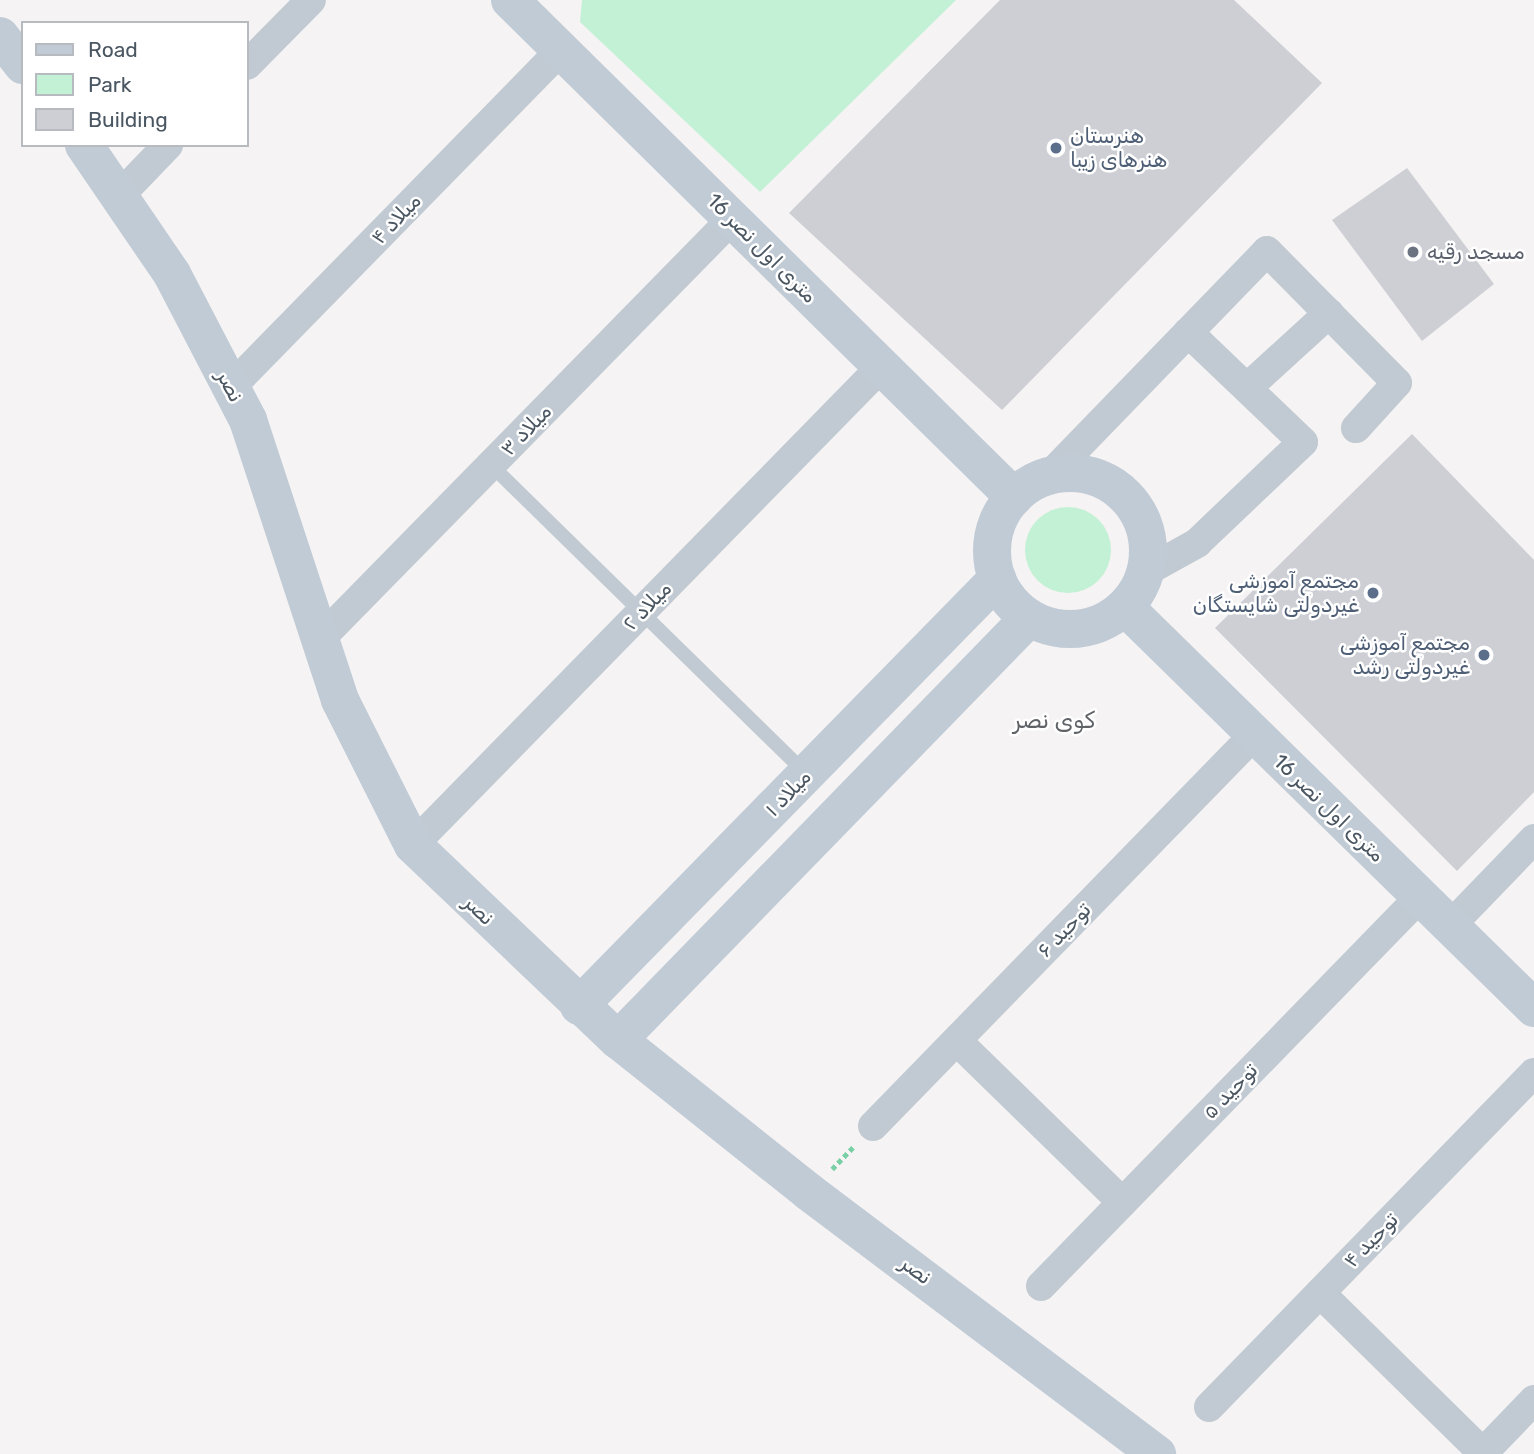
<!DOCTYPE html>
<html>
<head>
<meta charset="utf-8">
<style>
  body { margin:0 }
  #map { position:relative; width:1534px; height:1454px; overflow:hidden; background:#f5f3f3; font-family:Rubik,"Noto Sans Arabic",sans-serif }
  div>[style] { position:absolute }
  .green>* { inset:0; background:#c3f1d5 }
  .round { border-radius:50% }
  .building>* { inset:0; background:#cdcfd5 }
  .path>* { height:4.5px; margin-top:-2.25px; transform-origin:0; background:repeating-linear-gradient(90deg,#7ad0a6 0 5px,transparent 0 8.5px) }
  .lane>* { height:14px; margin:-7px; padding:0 7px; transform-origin:7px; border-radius:7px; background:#c1cad2 }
  .street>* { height:30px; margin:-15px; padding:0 15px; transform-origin:15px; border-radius:15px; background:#c1cad2 }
  .secondary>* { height:38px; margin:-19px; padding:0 19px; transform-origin:19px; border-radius:19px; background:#c1cbd6 }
  .secondary>.ring { margin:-19px; padding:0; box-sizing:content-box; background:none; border:38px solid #c1cbd6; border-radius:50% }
  .dots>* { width:19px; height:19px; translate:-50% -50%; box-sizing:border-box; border:4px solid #fff; border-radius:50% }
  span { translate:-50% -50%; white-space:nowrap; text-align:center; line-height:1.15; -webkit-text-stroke:5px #fff; paint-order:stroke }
  .service-label { font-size:21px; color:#4e5e75 }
  .left { translate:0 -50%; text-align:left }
  .right { translate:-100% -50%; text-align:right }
  .street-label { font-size:21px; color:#4a5661 }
  .worship-label { font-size:21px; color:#5b616d }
  .neighbourhood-label { font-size:23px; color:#5f6368 }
  .legend { position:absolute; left:21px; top:21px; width:228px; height:126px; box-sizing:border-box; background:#fff; border:2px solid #b7bbc0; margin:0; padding:9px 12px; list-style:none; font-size:21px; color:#4a5661 }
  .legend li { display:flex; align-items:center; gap:14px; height:35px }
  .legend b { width:35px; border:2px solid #b7bbc0 }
</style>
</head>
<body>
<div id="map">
  <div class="green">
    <div style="clip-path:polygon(582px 0,956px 0,760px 192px,580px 22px)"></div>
    <div class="round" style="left:1025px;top:507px;width:86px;height:86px"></div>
  </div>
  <div class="building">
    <div style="clip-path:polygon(1000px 0,1234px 0,1322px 83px,1002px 410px,789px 213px)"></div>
    <div style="clip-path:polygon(1407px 168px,1494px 284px,1422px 341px,1332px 220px)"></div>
    <div style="clip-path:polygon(1412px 434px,1534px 560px,1534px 792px,1457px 871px,1215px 628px)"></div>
  </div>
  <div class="path">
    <div style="left:832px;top:1169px;width:30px;rotate:-46deg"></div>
  </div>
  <div class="lane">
    <div style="left:491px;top:465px;width:440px;rotate:44.4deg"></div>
  </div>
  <div class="street">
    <div style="left:247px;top:65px;width:91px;rotate:-45.4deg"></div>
    <div style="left:119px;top:196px;width:71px;rotate:-46.1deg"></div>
    <div style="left:230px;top:388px;width:473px;rotate:-45.6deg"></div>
    <div style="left:1247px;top:388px;width:111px;rotate:-42.4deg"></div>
    <div style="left:1049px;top:476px;width:313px;rotate:-45.9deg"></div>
    <div style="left:1267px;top:251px;width:185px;rotate:45.4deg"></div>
    <div style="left:1397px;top:383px;width:61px;rotate:132.3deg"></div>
    <div style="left:1145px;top:572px;width:60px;rotate:-29.1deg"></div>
    <div style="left:1197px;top:543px;width:146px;rotate:-43.6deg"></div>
    <div style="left:1303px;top:442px;width:159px;rotate:-136.3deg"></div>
    <div style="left:319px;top:640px;width:590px;rotate:-45.55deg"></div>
    <div style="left:413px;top:845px;width:670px;rotate:-45.6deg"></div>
    <div style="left:1450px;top:926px;width:121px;rotate:-46deg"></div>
    <div style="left:957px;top:1041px;width:231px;rotate:44.3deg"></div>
    <div style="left:873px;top:1126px;width:546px;rotate:-45.74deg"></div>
    <div style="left:1041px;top:1286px;width:543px;rotate:-45.75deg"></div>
    <div style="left:1320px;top:1293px;width:228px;rotate:44.5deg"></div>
    <div style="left:1209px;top:1407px;width:466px;rotate:-45.8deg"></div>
    <div style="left:1482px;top:1454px;width:75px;rotate:-46.1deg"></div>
  </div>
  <div class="secondary">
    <div style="left:510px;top:0;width:708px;rotate:44.6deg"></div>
    <div style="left:0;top:36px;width:37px;rotate:52deg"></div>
    <div style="left:84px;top:145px;width:156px;rotate:55.7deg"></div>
    <div style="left:172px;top:274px;width:165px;rotate:62.5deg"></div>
    <div style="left:248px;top:420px;width:295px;rotate:71.8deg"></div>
    <div style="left:340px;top:700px;width:162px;rotate:63.3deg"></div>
    <div style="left:413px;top:845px;width:283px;rotate:43.6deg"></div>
    <div style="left:618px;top:1040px;width:244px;rotate:38.5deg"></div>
    <div style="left:809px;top:1192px;width:436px;rotate:37deg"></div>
    <div class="ring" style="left:992px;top:473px;width:118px;height:118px"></div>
    <div style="left:1125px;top:607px;width:573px;rotate:44.43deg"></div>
    <div style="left:579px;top:1006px;width:598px;rotate:-45.61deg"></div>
    <div style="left:618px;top:1040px;width:589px;rotate:-45.76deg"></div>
  </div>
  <div class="dots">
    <div style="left:1056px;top:148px;background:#5c6f8a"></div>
    <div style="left:1413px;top:252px;background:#6b7280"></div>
    <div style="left:1373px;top:593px;background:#5c6f8a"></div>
    <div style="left:1484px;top:655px;background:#5c6f8a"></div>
  </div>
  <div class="service-label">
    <span class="left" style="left:1070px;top:148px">هنرستان<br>هنرهای زیبا</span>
    <span class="right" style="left:1359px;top:593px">مجتمع آموزشی<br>غیردولتی شایستگان</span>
    <span class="right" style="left:1470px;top:655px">مجتمع آموزشی<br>غیردولتی رشد</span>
  </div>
  <div class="street-label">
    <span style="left:396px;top:219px;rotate:-46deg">میلاد ۴</span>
    <span style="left:762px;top:248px;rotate:45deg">16 متری اول نصر</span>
    <span style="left:230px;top:386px;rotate:62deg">نصر</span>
    <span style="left:526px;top:430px;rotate:-46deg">میلاد ۳</span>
    <span style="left:647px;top:606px;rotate:-46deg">میلاد ۲</span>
    <span style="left:788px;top:793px;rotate:-46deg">میلاد ۱</span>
    <span style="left:1329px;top:808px;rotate:44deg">16 متری اول نصر</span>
    <span style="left:479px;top:910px;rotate:44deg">نصر</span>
    <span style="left:1064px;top:930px;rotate:-46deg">توحید ۶</span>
    <span style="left:1230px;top:1091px;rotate:-46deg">توحید ۵</span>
    <span style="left:1371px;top:1240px;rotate:-46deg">توحید ۴</span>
    <span style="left:916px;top:1270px;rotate:36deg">نصر</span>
  </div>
  <div class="worship-label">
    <span class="left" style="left:1427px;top:252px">مسجد رقیه</span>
  </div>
  <div class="neighbourhood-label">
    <span style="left:1054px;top:720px">کوی نصر</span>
  </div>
  <ul class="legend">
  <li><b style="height:9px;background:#c1cbd6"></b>Road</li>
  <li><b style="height:19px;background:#c3f1d5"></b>Park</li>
  <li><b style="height:19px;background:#cdcfd5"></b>Building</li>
  </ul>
</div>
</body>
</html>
